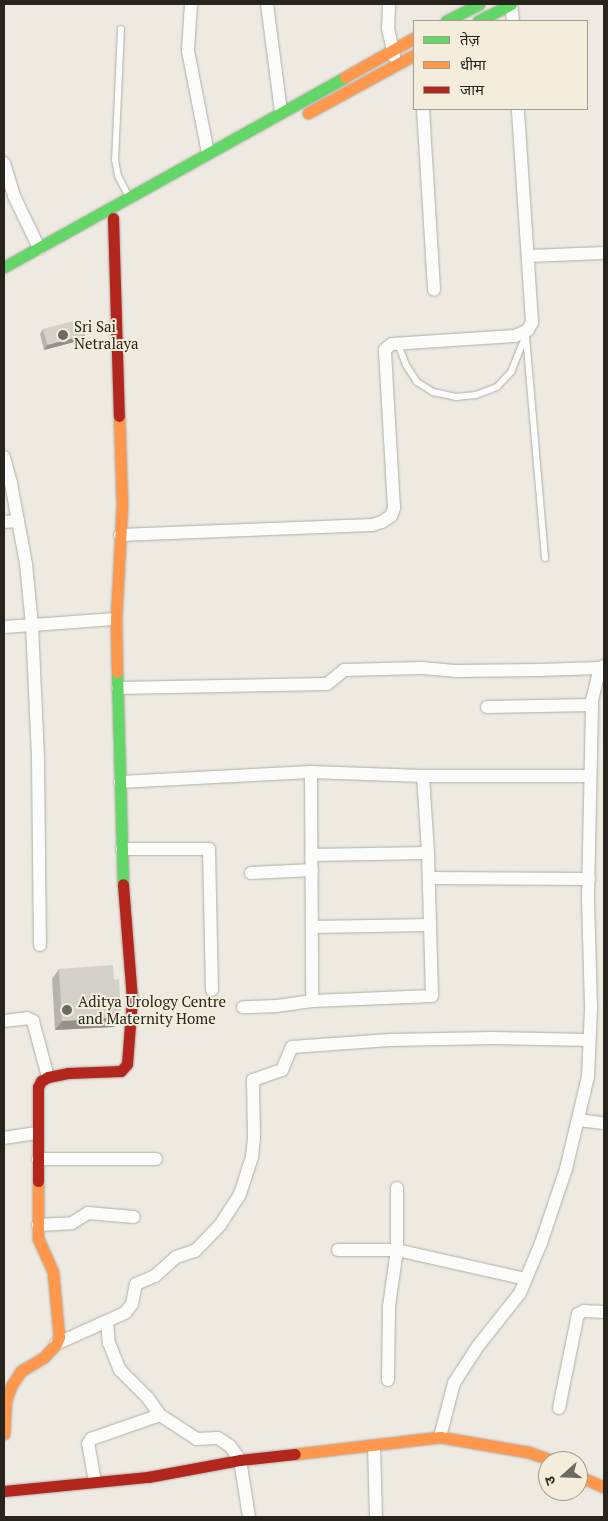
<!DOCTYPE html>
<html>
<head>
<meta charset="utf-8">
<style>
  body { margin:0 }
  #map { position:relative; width:608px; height:1521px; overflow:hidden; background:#eeeae1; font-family:"PT Serif","Noto Sans Devanagari",serif }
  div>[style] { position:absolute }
  .roads { filter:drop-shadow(0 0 1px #b0ada6) drop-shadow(0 0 1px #b0ada6) }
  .lane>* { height:6px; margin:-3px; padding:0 3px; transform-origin:3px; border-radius:3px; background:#fcfcfa }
  .street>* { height:12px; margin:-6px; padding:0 6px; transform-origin:6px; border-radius:6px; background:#fcfcfa }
  .fast>* { height:11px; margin:-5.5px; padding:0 5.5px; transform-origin:5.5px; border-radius:5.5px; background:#63d668 }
  .slow>* { height:11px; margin:-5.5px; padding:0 5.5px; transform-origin:5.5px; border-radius:5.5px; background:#ff974d }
  .jam>* { height:11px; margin:-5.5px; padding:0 5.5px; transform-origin:5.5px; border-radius:5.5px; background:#b3261e }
  .wall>* { inset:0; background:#b6b4ae }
  .shaded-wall>* { inset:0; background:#94928d }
  .building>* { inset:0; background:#d4d1ca }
  .dots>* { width:14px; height:14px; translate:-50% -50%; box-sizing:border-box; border:2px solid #f4eddb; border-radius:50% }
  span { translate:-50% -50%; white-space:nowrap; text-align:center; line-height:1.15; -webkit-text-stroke:4px #f4eddb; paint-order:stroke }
  .poi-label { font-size:15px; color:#26241d }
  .left { translate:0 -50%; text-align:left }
  .frame { position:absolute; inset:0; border:5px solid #26241d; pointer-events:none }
  .legend { position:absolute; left:413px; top:20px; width:175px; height:90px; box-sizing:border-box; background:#f4eddb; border:1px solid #a29d8f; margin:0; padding:6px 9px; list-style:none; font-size:15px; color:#26241d }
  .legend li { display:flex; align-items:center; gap:10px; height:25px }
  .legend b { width:25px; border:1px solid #a29d8f }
  .north { position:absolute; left:538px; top:1451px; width:50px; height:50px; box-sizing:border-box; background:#f4eddb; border:1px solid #a29d8f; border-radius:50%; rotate:250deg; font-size:14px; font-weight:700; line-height:20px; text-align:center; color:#26241d }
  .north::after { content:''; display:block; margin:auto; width:18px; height:22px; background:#6c6962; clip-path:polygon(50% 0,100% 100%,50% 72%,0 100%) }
</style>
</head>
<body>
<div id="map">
  <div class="roads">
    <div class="lane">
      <div style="left:121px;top:29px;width:131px;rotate:92.6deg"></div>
      <div style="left:115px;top:160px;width:16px;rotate:79deg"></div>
      <div style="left:118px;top:176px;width:21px;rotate:62deg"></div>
      <div style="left:526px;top:336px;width:223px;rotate:85.1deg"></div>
      <div style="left:398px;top:344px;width:22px;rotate:69deg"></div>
      <div style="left:406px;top:365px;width:20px;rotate:57deg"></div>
      <div style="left:417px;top:382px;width:19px;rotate:32deg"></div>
      <div style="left:433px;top:392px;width:24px;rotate:12deg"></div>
      <div style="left:456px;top:397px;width:20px;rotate:-6deg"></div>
      <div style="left:476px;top:395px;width:22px;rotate:-21deg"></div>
      <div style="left:497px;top:387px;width:21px;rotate:-47deg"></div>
      <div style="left:511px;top:372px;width:37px;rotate:-68deg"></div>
    </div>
    <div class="street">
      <div style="left:191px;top:4px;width:47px;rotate:93.7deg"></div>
      <div style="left:188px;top:51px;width:104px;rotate:78.9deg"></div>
      <div style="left:267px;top:4px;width:109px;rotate:82.6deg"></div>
      <div style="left:389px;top:4px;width:24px;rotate:92deg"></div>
      <div style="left:388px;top:28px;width:29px;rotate:78deg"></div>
      <div style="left:511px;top:4px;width:17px;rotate:83deg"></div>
      <div style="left:423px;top:109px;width:181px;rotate:86.5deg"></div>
      <div style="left:4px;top:163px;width:34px;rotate:73deg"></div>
      <div style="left:14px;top:196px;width:58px;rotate:64.3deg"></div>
      <div style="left:528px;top:256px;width:76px;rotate:-2.3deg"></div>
      <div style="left:4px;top:457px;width:27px;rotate:75deg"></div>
      <div style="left:11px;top:483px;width:82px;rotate:79.5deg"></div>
      <div style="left:26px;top:564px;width:61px;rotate:84.4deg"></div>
      <div style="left:32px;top:625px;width:134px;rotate:87.4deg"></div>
      <div style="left:38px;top:759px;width:186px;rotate:89.4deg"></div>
      <div style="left:4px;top:522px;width:14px;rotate:-4deg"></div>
      <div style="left:120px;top:535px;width:252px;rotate:-2.3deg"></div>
      <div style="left:372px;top:525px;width:10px;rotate:-17deg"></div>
      <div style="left:382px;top:522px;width:11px;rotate:-34deg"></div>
      <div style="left:391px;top:516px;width:9px;rotate:-69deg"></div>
      <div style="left:394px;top:508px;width:158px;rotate:-93.3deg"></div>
      <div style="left:385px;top:350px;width:4px;rotate:-45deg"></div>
      <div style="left:388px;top:347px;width:5px;rotate:-37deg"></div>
      <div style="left:392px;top:344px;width:123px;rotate:-3.7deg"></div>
      <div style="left:515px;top:336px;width:14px;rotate:-25deg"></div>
      <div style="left:528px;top:330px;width:9px;rotate:-63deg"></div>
      <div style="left:532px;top:322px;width:213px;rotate:-93.8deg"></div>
      <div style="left:4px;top:627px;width:112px;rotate:-4.1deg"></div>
      <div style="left:118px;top:688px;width:209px;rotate:-1.1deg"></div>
      <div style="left:327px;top:684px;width:22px;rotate:-39deg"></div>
      <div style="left:344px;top:670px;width:78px;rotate:-1.5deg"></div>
      <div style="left:422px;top:668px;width:33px;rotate:5deg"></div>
      <div style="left:455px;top:671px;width:84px;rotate:-0.7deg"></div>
      <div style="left:539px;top:670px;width:61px;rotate:-1.9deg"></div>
      <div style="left:487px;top:707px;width:105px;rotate:-1.1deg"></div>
      <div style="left:311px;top:772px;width:112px;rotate:2deg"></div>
      <div style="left:423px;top:776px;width:167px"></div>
      <div style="left:120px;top:782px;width:191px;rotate:-3deg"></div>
      <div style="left:311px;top:772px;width:229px;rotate:89.7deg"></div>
      <div style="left:312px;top:1001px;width:35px;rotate:172deg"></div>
      <div style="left:277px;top:1006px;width:34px;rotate:178deg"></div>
      <div style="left:122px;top:849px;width:87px"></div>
      <div style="left:209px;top:849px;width:141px;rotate:88.8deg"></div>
      <div style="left:312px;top:855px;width:116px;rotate:-1deg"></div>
      <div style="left:251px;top:873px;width:61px;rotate:-2.8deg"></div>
      <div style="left:429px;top:878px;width:160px;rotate:0.4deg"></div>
      <div style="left:312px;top:927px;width:118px;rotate:-1deg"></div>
      <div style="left:312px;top:1001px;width:120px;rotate:-2.4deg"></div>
      <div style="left:432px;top:996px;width:143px;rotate:-91.6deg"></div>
      <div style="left:428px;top:853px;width:77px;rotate:-93.7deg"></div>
      <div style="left:4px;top:1021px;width:23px;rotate:-7deg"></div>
      <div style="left:27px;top:1018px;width:7px;rotate:27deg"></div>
      <div style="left:33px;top:1021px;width:58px;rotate:75deg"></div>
      <div style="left:578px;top:1120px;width:26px;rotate:7deg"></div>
      <div style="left:4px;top:1138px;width:33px;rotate:-9deg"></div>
      <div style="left:38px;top:1159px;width:118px"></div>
      <div style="left:38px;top:1225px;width:34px;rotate:-3deg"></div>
      <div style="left:72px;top:1223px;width:19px;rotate:-32deg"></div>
      <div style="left:88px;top:1213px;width:46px;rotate:5deg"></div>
      <div style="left:338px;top:1250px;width:59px"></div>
      <div style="left:397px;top:1250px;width:132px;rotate:12.7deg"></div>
      <div style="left:107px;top:1322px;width:21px;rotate:85deg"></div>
      <div style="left:109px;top:1343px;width:29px;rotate:68deg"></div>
      <div style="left:120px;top:1370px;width:40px;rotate:45deg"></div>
      <div style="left:148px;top:1398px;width:21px;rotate:55deg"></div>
      <div style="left:160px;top:1415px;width:44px;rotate:33deg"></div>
      <div style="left:197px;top:1439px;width:21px;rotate:-3deg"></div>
      <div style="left:218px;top:1438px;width:14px;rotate:34deg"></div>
      <div style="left:230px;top:1446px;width:17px;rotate:54deg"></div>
      <div style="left:240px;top:1460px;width:58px;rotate:81deg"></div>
      <div style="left:56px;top:1344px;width:76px;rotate:-24.2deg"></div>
      <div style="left:125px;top:1313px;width:11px;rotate:-52deg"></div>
      <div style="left:132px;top:1304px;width:20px;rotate:-79deg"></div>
      <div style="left:136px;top:1284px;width:21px;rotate:-23deg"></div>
      <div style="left:155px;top:1276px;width:28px;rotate:-42deg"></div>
      <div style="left:176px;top:1257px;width:20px;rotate:-18deg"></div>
      <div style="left:195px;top:1251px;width:36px;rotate:-46deg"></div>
      <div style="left:220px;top:1225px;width:37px;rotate:-57deg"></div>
      <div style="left:240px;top:1194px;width:39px;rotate:-72deg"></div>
      <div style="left:252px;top:1157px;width:19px;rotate:-84deg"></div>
      <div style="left:254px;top:1138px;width:58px;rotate:-91deg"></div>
      <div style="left:253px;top:1080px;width:31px;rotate:-19deg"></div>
      <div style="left:282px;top:1070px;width:25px;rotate:-67deg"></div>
      <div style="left:292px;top:1047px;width:98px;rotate:-4.1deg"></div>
      <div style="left:390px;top:1040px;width:103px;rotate:-1.1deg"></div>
      <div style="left:493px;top:1038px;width:96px;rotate:1.2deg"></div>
      <div style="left:388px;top:1380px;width:74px;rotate:-89.2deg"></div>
      <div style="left:389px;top:1306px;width:57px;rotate:-81.9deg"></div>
      <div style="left:397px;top:1250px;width:62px;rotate:-90deg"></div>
      <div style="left:559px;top:1408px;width:96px;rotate:-78.6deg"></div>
      <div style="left:578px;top:1314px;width:7px;rotate:-27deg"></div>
      <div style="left:584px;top:1311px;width:20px;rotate:3deg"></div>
      <div style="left:440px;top:1437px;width:56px;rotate:-75.5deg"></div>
      <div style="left:454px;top:1383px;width:44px;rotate:-57deg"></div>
      <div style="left:478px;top:1346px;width:68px;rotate:-51.6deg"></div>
      <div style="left:520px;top:1293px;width:54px;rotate:-67.2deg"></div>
      <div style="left:541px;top:1243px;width:78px;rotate:-71.3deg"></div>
      <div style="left:566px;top:1169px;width:95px;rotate:-76.6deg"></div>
      <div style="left:588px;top:1077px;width:70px;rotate:-87.5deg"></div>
      <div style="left:591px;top:1007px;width:110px;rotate:-91.6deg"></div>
      <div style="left:588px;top:897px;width:197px;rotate:-88.8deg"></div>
      <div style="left:592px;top:700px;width:33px;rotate:-76deg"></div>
      <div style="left:600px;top:668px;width:4px;rotate:-27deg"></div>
      <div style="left:374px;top:1446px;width:71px;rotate:88.4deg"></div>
      <div style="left:95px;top:1482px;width:39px;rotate:-100deg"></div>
      <div style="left:88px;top:1444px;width:6px;rotate:-59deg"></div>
      <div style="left:91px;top:1439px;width:73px;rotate:-19.2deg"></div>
    </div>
    <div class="fast">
      <div style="left:446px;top:21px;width:37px;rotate:-27deg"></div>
      <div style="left:478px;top:21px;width:37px;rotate:-27deg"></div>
      <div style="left:4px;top:267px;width:390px;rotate:-29.1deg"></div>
      <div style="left:117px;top:672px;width:212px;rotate:88.4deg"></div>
    </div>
    <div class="slow">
      <div style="left:345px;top:77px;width:79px;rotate:-29.5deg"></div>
      <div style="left:308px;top:113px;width:121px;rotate:-28.7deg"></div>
      <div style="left:117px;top:672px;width:53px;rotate:-91.1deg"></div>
      <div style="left:116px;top:619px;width:114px;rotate:-87deg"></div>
      <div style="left:122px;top:505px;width:89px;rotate:-91.9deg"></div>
      <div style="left:4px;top:1434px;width:34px;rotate:-87deg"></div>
      <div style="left:6px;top:1400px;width:15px;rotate:-70deg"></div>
      <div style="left:11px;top:1386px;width:18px;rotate:-56deg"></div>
      <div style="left:21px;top:1371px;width:27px;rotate:-31deg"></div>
      <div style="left:44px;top:1357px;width:18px;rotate:-47deg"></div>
      <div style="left:56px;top:1344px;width:8px;rotate:-67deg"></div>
      <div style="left:59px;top:1337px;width:65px;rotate:-95.3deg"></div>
      <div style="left:53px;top:1272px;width:37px;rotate:-114deg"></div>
      <div style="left:38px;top:1238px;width:57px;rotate:-90deg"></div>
      <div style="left:295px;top:1454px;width:146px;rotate:-6.7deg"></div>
      <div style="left:440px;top:1437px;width:89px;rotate:9.7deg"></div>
      <div style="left:528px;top:1452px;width:28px;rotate:19deg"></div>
      <div style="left:578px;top:1476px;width:28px;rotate:23deg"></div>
    </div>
    <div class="jam">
      <div style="left:113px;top:218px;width:198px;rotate:88.3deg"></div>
      <div style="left:38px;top:1181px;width:94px;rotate:-90deg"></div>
      <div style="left:38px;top:1087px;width:7px;rotate:-63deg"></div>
      <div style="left:41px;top:1081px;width:8px;rotate:-30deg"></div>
      <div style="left:48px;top:1077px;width:20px;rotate:-11deg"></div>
      <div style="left:68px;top:1073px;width:53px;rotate:-2.2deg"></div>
      <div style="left:121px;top:1071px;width:9px;rotate:-49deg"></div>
      <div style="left:127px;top:1064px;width:65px;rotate:-85.6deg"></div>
      <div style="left:132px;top:999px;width:115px;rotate:-94.5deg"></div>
      <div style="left:4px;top:1491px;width:145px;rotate:-5.6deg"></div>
      <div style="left:148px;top:1477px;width:94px;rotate:-10.5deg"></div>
      <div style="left:240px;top:1460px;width:55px;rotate:-6.2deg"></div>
    </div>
  </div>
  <div class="wall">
    <div style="clip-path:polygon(43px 329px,85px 335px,82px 340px,44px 350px,40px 334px)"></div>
    <div style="clip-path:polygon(59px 969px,114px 980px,121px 1017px,114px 1027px,55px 1030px,52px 979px)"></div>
  </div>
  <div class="shaded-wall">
    <div style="clip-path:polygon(85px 335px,82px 340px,44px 350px,47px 345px)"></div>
    <div style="clip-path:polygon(121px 1017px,114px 1027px,55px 1030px,62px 1021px)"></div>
  </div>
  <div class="building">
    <div style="clip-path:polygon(81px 319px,85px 335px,47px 345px,43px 329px)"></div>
    <div style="clip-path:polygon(113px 965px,114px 980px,119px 979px,121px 1017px,62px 1021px,59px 969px)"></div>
  </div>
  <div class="dots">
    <div style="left:63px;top:335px;background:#6c6962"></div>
    <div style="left:67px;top:1010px;background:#6c6962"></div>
  </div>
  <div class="poi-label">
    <span class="left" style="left:74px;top:335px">Sri Sai<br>Netralaya</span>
    <span class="left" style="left:78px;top:1010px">Aditya Urology Centre<br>and Maternity Home</span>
  </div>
  <div class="frame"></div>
  <ul class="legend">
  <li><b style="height:6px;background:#63d668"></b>तेज़</li>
  <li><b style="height:6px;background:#ff974d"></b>धीमा</li>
  <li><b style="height:6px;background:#b3261e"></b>जाम</li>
  </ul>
  <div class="north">उ</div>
</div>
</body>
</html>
